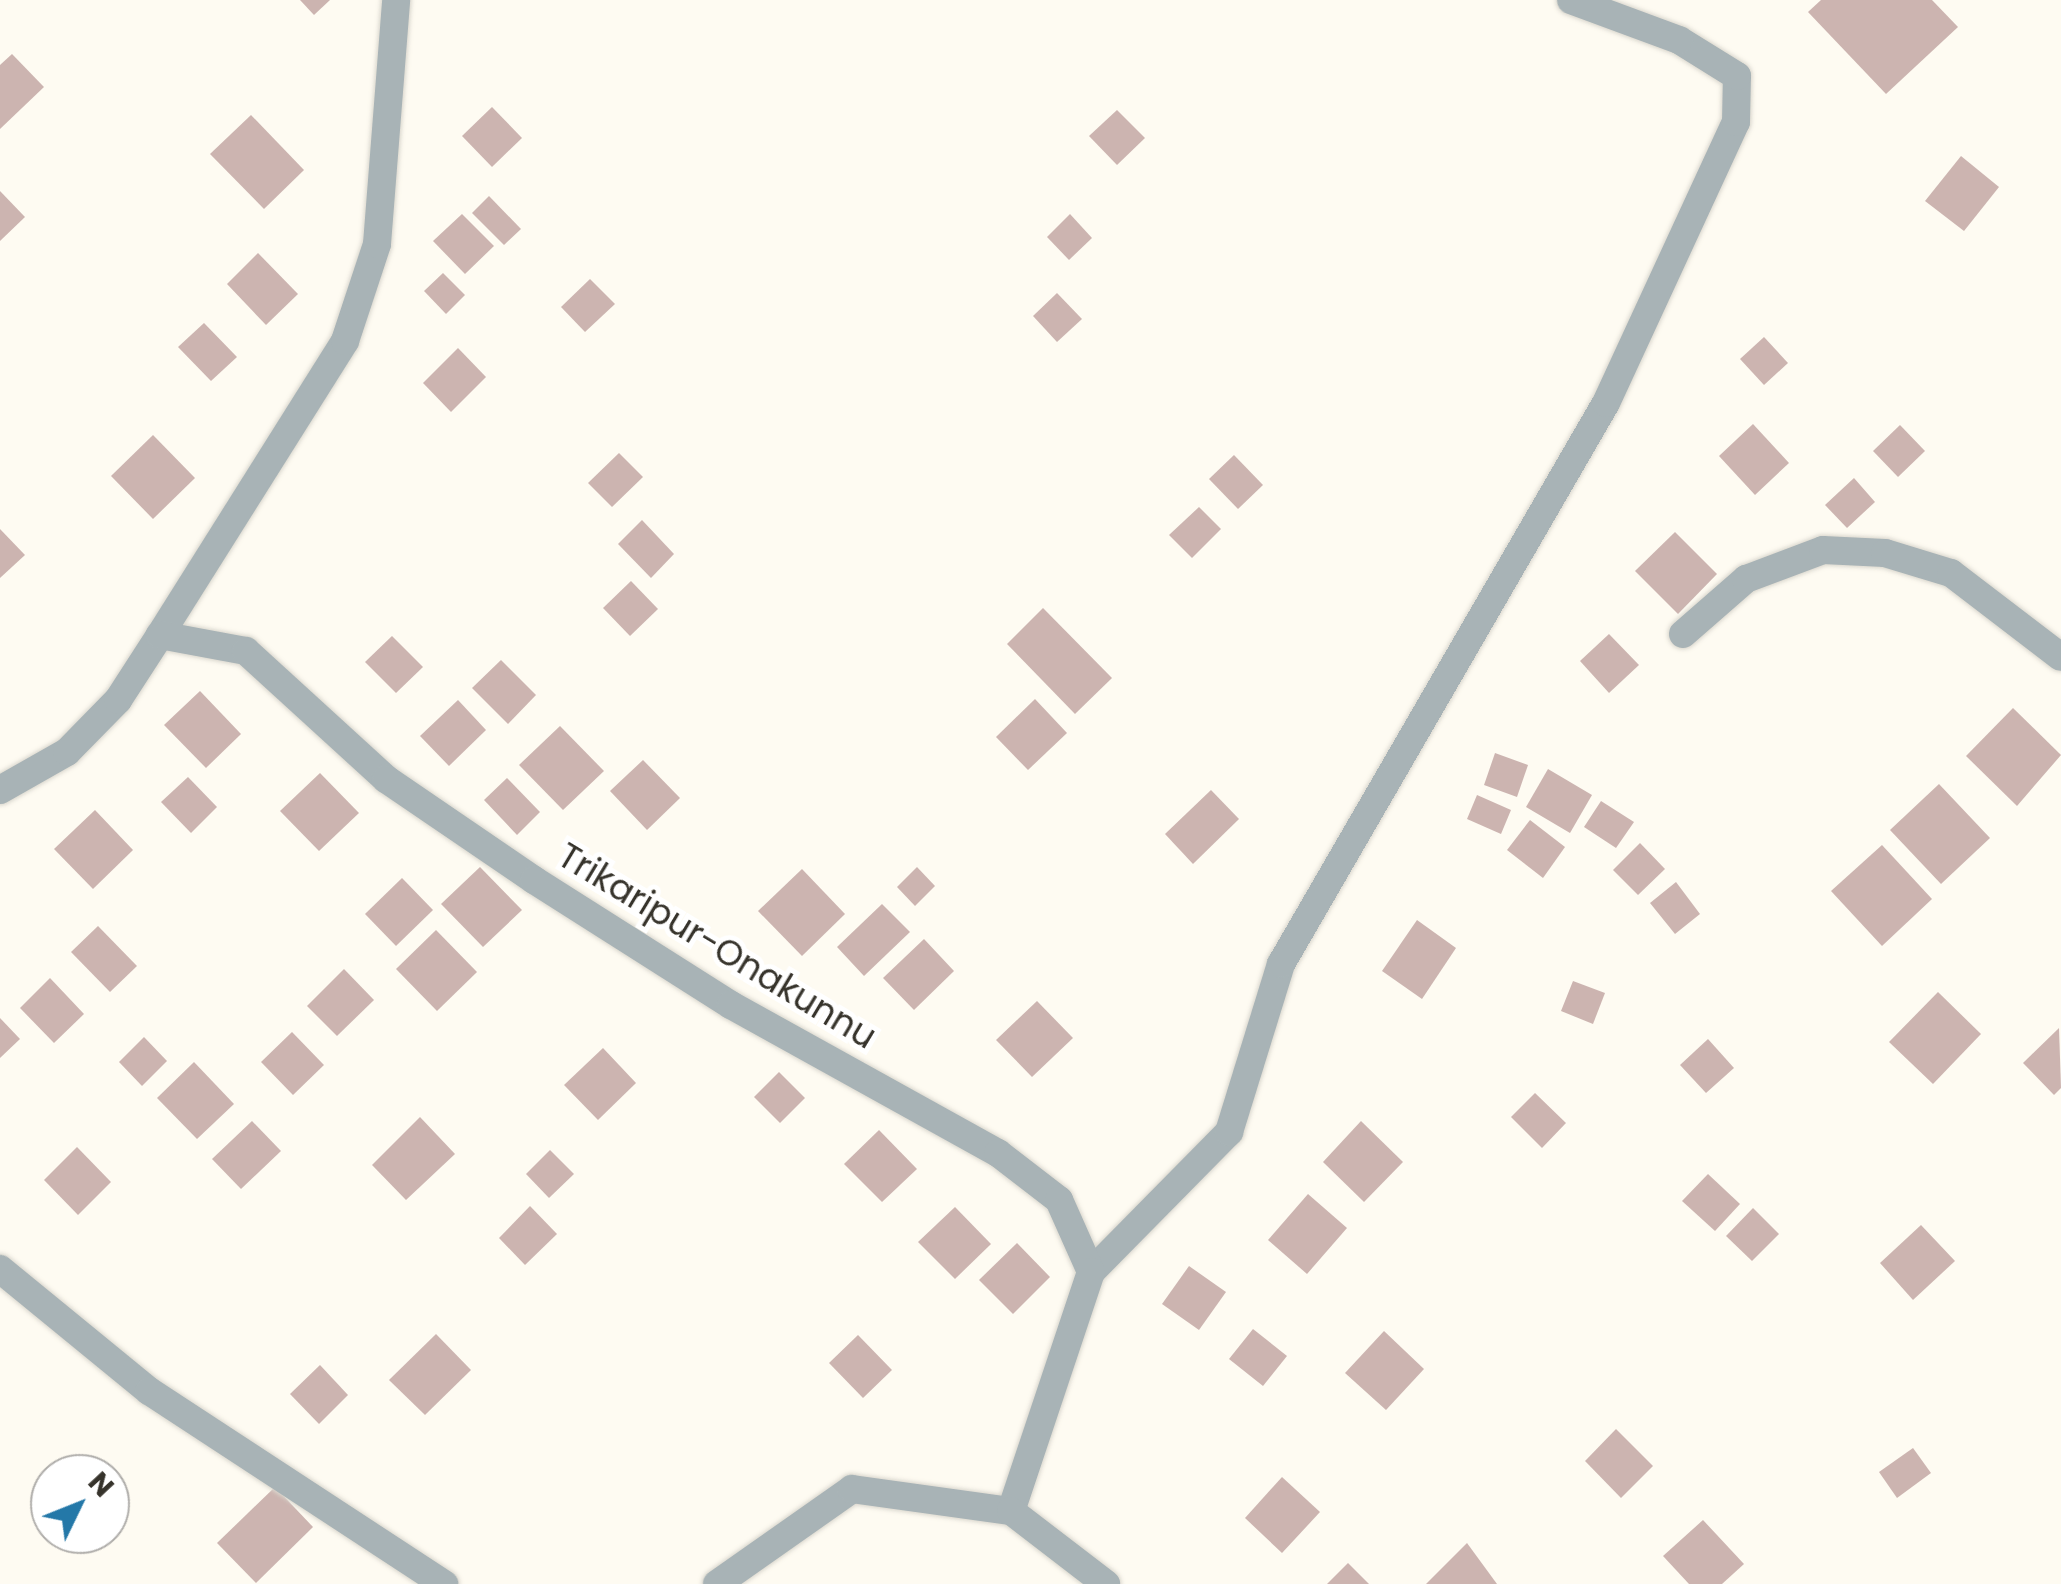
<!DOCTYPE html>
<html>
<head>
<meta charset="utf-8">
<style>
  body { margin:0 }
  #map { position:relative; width:2061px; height:1584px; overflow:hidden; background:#fefbf2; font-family:Poppins,sans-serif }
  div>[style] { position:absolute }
  .building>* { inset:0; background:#ccb4b0 }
  .roads { filter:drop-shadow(0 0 2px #dad7ce) drop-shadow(0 0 2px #dad7ce) }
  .minor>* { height:28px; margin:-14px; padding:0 14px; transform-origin:14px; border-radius:14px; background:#a8b3b6 }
  .tertiary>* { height:28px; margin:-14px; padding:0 14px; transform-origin:14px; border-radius:14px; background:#a8b3b6 }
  span { translate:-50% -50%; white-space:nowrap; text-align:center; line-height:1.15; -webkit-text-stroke:10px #fff; paint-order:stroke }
  .street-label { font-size:35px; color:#36332b }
  .north { position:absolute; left:30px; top:1454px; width:100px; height:100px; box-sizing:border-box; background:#fff; border:2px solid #afadaa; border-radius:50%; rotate:47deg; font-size:28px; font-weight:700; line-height:40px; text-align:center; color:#36332b }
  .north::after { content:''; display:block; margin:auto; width:35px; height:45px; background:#2478a8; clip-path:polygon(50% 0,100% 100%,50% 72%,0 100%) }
</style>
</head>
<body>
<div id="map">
  <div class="building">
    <div style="clip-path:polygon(300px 0,330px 0,314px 15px)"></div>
    <div style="clip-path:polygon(1821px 0,1932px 0,1958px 27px,1886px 94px,1808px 12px)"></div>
    <div style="clip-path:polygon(12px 54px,44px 87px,0 129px,0 65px)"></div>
    <div style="clip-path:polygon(492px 107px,522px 138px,492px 167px,462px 136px)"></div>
    <div style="clip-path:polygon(1117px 110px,1145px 138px,1117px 165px,1089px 136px)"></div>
    <div style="clip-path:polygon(251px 115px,304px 170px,264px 209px,210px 154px)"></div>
    <div style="clip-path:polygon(1961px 156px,1999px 187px,1964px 231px,1925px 201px)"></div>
    <div style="clip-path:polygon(0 191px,25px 217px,0 241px)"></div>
    <div style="clip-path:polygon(489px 196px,521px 229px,504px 245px,472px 213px)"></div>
    <div style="clip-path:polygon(462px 214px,494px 246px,465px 274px,433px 241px)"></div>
    <div style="clip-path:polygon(1070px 214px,1092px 238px,1069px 260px,1047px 237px)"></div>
    <div style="clip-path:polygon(258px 253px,298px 294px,266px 325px,227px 284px)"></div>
    <div style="clip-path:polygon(443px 273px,465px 295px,446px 314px,424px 291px)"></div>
    <div style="clip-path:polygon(590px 279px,615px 304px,585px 332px,561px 307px)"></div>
    <div style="clip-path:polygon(1057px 293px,1082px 319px,1057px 342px,1033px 316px)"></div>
    <div style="clip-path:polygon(204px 323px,237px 357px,211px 381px,178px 347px)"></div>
    <div style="clip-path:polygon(1764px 337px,1788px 363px,1764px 385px,1740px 359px)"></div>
    <div style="clip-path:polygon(458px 348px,486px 377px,451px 412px,423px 383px)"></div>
    <div style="clip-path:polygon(1753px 424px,1789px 463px,1755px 495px,1719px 456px)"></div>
    <div style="clip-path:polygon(1900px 425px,1925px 451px,1898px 477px,1873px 451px)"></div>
    <div style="clip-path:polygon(153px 435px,195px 478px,153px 519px,111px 476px)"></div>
    <div style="clip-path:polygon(619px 453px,643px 477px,612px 507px,588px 483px)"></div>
    <div style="clip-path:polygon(1234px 455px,1263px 485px,1238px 509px,1209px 479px)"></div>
    <div style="clip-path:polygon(1854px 478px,1875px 502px,1847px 528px,1825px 505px)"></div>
    <div style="clip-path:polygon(1199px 507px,1221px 529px,1192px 558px,1169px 535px)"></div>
    <div style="clip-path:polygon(642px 520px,674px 554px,651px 578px,618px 544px)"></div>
    <div style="clip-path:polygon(0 529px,25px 555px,0 578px)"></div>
    <div style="clip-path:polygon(1675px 532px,1717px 574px,1678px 614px,1635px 571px)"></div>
    <div style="clip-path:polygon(631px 581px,658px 609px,630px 636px,603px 608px)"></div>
    <div style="clip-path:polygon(1043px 608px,1112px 678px,1075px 714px,1007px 644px)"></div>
    <div style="clip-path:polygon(1609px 634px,1639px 665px,1609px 693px,1580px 661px)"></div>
    <div style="clip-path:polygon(392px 636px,423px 667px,396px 693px,365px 662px)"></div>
    <div style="clip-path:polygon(501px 660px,536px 695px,508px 724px,472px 688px)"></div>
    <div style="clip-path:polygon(200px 691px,241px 734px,206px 768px,164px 725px)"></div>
    <div style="clip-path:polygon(1035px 699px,1067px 733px,1028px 770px,996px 737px)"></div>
    <div style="clip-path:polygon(458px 700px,486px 730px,449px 766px,420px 736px)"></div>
    <div style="clip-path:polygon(2013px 708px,2061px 755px,2017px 806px,1966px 756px)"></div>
    <div style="clip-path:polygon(560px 726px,604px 771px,563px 810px,519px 765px)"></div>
    <div style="clip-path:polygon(1495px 753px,1528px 765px,1517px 797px,1484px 785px)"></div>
    <div style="clip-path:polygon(643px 760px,680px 798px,647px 830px,610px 791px)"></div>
    <div style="clip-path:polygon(1548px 769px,1592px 795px,1570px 833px,1526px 807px)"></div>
    <div style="clip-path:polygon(320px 773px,359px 813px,319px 851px,280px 811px)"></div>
    <div style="clip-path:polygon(188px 777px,217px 807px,191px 833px,161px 802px)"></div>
    <div style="clip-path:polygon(507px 778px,540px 812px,517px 835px,484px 800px)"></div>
    <div style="clip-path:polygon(1939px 784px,1990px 838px,1941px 884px,1890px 830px)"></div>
    <div style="clip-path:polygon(1211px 790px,1239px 819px,1193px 864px,1165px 834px)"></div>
    <div style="clip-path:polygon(1477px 795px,1511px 810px,1501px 834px,1467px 819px)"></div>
    <div style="clip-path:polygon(1601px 801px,1634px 822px,1616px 848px,1584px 827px)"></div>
    <div style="clip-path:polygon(95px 810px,133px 850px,93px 889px,54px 849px)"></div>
    <div style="clip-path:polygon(1530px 820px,1565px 847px,1543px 878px,1507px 850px)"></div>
    <div style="clip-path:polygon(1640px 843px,1665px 869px,1638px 895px,1613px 870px)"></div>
    <div style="clip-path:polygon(1882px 845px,1932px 899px,1882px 946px,1831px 891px)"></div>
    <div style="clip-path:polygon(480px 867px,522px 910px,483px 947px,441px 904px)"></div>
    <div style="clip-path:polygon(917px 867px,935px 886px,915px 906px,897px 887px)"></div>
    <div style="clip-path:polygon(802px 869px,845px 914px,802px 956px,758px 911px)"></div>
    <div style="clip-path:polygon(402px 878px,433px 910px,396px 946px,365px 914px)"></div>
    <div style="clip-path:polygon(1676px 882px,1700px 914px,1675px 934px,1650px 903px)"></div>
    <div style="clip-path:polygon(882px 904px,910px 932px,864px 976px,837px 947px)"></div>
    <div style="clip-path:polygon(1417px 920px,1456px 948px,1422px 999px,1382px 971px)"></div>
    <div style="clip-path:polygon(98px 926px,137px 966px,110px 992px,71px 952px)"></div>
    <div style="clip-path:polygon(436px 930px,477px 972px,437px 1011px,396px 969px)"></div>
    <div style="clip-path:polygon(924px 939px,954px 971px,914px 1010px,883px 978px)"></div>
    <div style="clip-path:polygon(344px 969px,374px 1000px,337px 1036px,307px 1006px)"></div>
    <div style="clip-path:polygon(50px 978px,84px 1014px,54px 1043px,20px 1008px)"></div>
    <div style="clip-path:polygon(1573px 981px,1605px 993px,1593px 1024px,1561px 1011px)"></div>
    <div style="clip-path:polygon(1938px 992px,1981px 1034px,1933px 1084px,1889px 1042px)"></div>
    <div style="clip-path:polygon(1037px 1001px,1073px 1038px,1032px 1077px,996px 1040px)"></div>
    <div style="clip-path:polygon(0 1018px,20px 1039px,0 1058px)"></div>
    <div style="clip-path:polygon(2059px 1028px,2061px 1088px,2054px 1095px,2023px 1063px)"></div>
    <div style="clip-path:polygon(292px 1032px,324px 1065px,293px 1095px,261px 1062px)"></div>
    <div style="clip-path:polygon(144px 1037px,167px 1061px,142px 1086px,119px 1062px)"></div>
    <div style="clip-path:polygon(1708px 1039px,1734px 1068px,1706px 1093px,1680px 1065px)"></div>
    <div style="clip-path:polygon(603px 1048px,636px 1083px,598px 1120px,564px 1085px)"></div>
    <div style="clip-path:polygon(194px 1062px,234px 1104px,197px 1139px,157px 1098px)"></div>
    <div style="clip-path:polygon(779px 1072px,805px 1098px,780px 1123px,754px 1097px)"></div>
    <div style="clip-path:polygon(1535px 1093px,1566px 1123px,1542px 1148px,1511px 1117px)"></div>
    <div style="clip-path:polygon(420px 1117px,455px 1154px,406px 1200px,372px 1165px)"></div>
    <div style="clip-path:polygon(252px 1121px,281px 1151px,241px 1189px,212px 1159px)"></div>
    <div style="clip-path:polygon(1361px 1121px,1403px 1162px,1364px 1202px,1323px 1162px)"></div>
    <div style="clip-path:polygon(879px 1130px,917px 1169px,882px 1202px,844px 1164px)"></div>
    <div style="clip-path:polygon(77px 1147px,111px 1182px,78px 1215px,44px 1180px)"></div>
    <div style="clip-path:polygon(550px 1150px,574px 1174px,549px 1198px,526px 1174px)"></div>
    <div style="clip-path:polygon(1708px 1174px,1740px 1204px,1715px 1231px,1682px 1201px)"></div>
    <div style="clip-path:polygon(1308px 1194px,1347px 1228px,1307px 1274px,1268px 1240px)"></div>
    <div style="clip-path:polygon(530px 1206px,557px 1234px,525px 1265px,499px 1238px)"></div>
    <div style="clip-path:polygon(955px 1207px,991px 1244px,955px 1279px,918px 1242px)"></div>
    <div style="clip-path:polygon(1753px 1208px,1779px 1234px,1752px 1261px,1726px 1236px)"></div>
    <div style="clip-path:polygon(1921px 1225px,1955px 1261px,1913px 1300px,1880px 1263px)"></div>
    <div style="clip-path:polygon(1017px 1243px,1050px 1277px,1013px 1314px,979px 1280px)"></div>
    <div style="clip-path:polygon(1189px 1266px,1226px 1292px,1199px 1330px,1162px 1304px)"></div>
    <div style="clip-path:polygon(1253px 1329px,1287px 1356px,1263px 1386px,1229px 1359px)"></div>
    <div style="clip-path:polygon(1384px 1331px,1424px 1369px,1386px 1410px,1345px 1373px)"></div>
    <div style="clip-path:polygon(436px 1334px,471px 1370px,425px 1415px,389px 1380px)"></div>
    <div style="clip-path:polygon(858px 1335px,892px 1370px,863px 1398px,829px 1363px)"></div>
    <div style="clip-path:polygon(320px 1365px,348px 1395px,319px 1424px,290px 1394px)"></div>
    <div style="clip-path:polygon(1616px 1429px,1653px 1466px,1621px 1498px,1585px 1461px)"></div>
    <div style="clip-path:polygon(1913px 1448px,1931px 1473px,1897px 1498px,1879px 1472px)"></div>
    <div style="clip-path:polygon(1282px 1477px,1320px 1512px,1282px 1553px,1245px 1518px)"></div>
    <div style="clip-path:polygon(275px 1487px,313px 1527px,256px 1583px,217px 1543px)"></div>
    <div style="clip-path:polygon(1703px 1520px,1744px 1564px,1722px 1584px,1689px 1584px,1663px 1556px)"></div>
    <div style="clip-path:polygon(1467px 1543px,1497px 1584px,1426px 1584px)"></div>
    <div style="clip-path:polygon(1348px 1563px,1369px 1584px,1327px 1584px)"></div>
  </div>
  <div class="roads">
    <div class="minor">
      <div style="left:1683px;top:634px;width:84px;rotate:-41.1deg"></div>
      <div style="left:1746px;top:579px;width:82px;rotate:-20.6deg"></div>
      <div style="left:1823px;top:550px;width:62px;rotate:2.8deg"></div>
      <div style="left:1885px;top:553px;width:69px;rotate:16.9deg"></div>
      <div style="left:1951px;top:573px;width:138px;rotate:37.4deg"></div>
      <div style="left:160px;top:635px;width:347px;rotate:-57.8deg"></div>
      <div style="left:345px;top:341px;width:102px;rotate:-71.7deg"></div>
      <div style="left:377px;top:244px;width:245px;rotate:-85.5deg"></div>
      <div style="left:0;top:1269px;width:193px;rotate:39.3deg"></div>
      <div style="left:149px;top:1391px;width:353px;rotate:33.2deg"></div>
      <div style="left:1091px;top:1272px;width:197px;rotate:-45.4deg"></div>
      <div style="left:1229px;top:1132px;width:176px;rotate:-72.8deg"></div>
      <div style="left:1281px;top:964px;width:648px;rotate:-59.92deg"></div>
      <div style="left:1606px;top:403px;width:310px;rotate:-65.2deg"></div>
      <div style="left:1736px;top:122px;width:46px;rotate:-88.8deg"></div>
      <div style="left:1737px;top:76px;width:68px;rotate:-148.2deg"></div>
      <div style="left:1679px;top:40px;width:115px;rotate:-159.7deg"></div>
      <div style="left:717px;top:1584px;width:165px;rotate:-35.1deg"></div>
      <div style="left:852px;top:1489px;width:161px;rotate:7.9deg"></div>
    </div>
    <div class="tertiary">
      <div style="left:0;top:790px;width:77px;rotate:-29.6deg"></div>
      <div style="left:67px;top:752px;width:73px;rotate:-45.6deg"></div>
      <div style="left:118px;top:700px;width:77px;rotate:-57.1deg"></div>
      <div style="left:160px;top:635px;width:87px;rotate:10.5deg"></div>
      <div style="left:246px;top:651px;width:190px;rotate:42.4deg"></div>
      <div style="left:386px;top:779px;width:179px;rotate:34.3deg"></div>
      <div style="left:534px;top:880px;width:233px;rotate:32.4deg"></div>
      <div style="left:731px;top:1005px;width:305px;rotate:29deg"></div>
      <div style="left:998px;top:1153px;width:77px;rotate:37.6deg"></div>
      <div style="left:1059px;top:1200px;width:79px;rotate:66deg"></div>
      <div style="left:1091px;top:1272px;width:252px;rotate:108.5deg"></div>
      <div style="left:1011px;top:1511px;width:120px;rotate:37.5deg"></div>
    </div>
  </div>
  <div class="street-label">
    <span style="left:717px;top:946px;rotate:31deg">Trikaripur-Onakunnu</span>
  </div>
  <div class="north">N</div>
</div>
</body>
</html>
